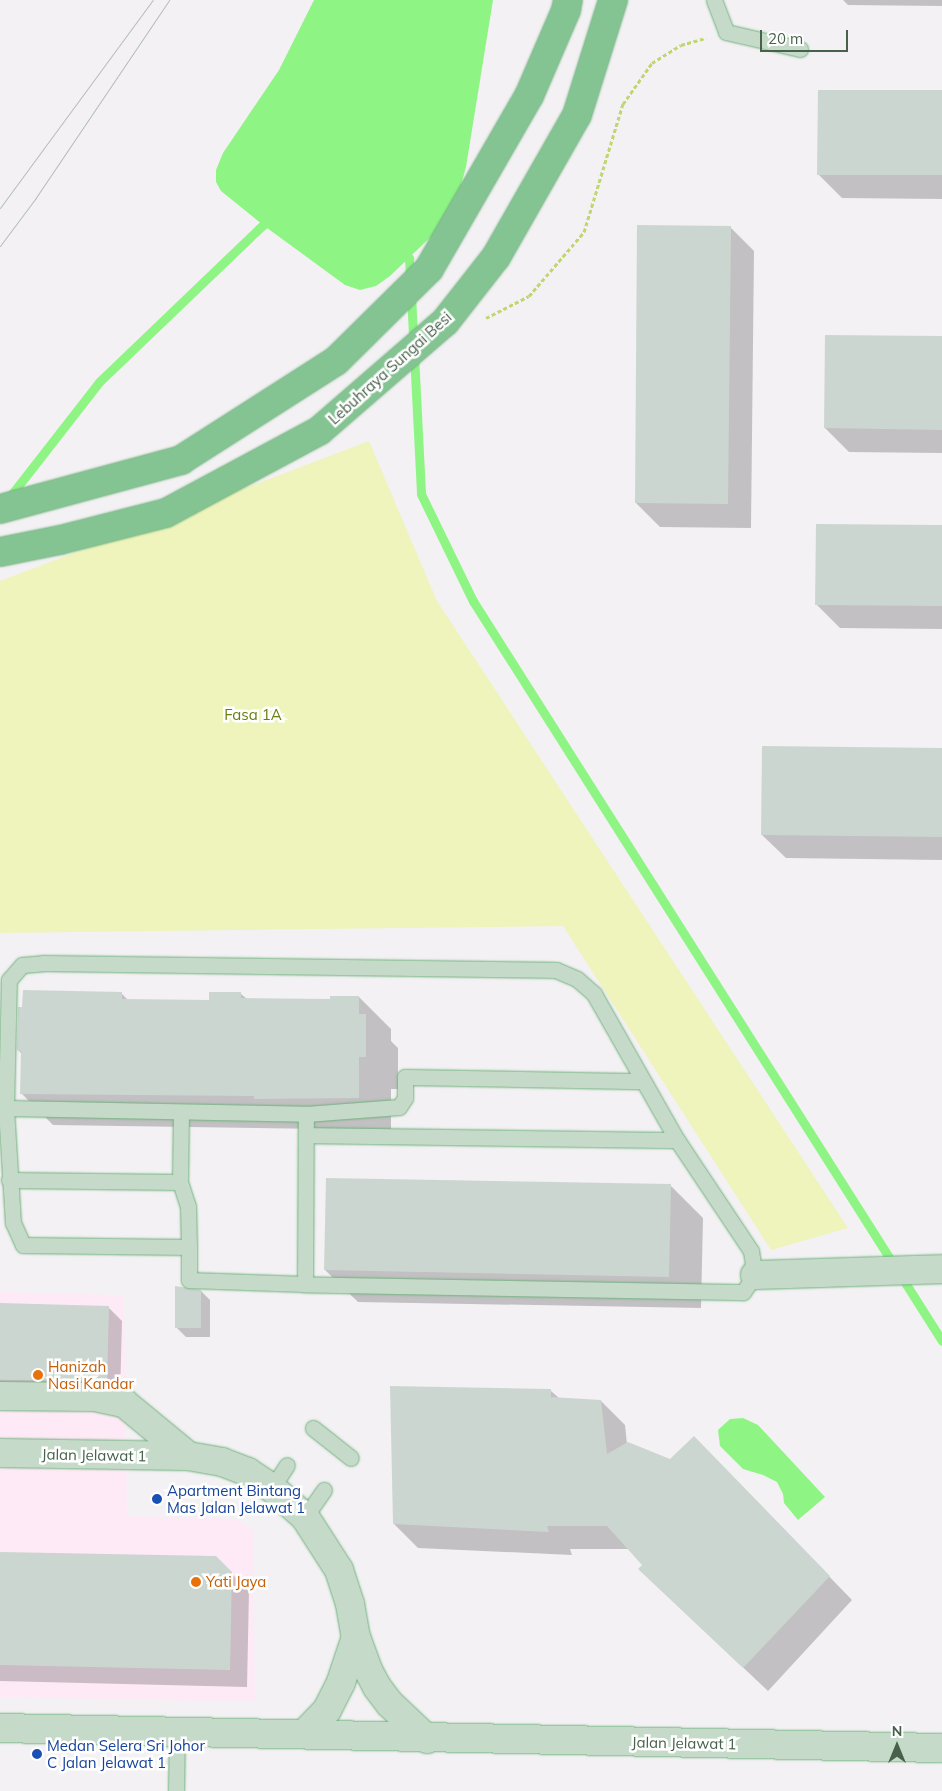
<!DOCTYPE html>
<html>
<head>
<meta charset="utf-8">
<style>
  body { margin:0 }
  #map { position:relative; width:942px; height:1791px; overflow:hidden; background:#f3f1f3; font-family:Mulish,sans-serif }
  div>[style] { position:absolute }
  .commercial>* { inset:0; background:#feeaf6 }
  .green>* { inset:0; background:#eff4bc }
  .water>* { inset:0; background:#8ef585 }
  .shadow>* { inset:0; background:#0003 }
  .stream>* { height:9px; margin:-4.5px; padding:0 4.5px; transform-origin:4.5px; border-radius:4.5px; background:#8ef585 }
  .building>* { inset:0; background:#ccd6d0 }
  .path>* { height:3px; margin-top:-1.5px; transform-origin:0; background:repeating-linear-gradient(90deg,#c0d670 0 4px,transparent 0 6.5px) }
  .roads { filter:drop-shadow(0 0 1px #6fb07e) drop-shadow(0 0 1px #6fb07e) }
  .service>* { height:15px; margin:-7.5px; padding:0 7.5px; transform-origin:7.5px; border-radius:7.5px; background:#c6dac9 }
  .minor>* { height:28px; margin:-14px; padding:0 14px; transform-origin:14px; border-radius:14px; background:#c6dac9 }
  .motorway>* { height:28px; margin:-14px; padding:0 14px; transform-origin:14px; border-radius:14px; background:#84c492 }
  .tram>* { height:1px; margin:-0.5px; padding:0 0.5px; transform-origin:0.5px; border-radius:0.5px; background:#b2bcb5 }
  .dots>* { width:14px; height:14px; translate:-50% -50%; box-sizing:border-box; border:2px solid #fff; border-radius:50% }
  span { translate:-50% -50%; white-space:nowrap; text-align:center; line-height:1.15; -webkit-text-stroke:5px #fff; paint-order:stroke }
  .street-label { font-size:15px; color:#47614b }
  .park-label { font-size:15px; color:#677f0e }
  .food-label { font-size:15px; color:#c56008 }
  .left { translate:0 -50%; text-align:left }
  .transit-label { font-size:15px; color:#164399 }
  .north { position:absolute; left:872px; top:1721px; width:50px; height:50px; -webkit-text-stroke:4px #fff; paint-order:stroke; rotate:0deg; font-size:14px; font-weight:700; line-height:20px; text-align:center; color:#47614b }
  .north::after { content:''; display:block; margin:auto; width:18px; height:22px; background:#47614b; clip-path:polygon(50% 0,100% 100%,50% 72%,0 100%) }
  .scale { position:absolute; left:760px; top:30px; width:88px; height:22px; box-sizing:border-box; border:2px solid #47614b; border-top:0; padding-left:6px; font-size:15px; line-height:18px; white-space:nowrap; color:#47614b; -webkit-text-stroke:4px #fff; paint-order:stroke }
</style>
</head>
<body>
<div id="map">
  <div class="commercial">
    <div style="clip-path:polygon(0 1292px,124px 1295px,127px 1516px,234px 1519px,253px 1530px,255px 1702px,0 1697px)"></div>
  </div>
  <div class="green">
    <div style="clip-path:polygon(369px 441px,437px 601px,848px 1228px,771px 1250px,563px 926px,0 933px,0 581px)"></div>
  </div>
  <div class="water">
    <div style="clip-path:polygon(314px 0,493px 0,466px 167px,456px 203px,439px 229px,390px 276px,376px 286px,360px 290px,345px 285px,263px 225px,221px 191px,216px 182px,216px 170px,223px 153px,279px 70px)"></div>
    <div style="clip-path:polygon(743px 1418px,758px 1425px,825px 1497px,798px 1520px,784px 1503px,783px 1494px,777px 1482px,763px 1475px,743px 1469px,720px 1446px,718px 1430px,730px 1419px)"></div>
  </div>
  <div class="shadow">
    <div style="clip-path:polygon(843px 0,942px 0,942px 6px,848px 5px)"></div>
    <div style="clip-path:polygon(942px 91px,942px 199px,842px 198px,819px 175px)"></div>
    <div style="clip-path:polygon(730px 227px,754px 251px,751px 528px,660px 527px,636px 503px)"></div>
    <div style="clip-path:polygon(942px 337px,942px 453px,849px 452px,825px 428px)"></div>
    <div style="clip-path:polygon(942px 526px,942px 629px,840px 628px,817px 605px)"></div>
    <div style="clip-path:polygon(942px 749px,942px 860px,786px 858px,762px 835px)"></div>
    <div style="clip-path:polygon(121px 993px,129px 1001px,210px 1001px,241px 994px,247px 999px,331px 1000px,359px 997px,391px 1029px,391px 1041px,398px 1048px,398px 1089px,391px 1089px,391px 1130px,53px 1125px,21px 1093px,22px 1054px,18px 1050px)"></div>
    <div style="clip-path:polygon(671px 1186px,703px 1218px,701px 1308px,358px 1302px,325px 1270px)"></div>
    <div style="clip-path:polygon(201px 1291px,210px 1300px,210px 1337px,186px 1337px,177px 1328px)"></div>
    <div style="clip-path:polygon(0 1305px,108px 1307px,122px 1321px,120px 1396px,0 1402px)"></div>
    <div style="clip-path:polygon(551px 1391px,559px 1398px,601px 1401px,625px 1425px,627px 1444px,671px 1461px,717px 1461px,852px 1600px,768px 1691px,639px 1569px,644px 1565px,630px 1549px,570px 1549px,572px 1555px,418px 1548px,394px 1524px)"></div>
    <div style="clip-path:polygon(0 1553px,215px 1557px,249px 1591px,247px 1687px,0 1681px)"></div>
  </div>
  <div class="stream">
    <div style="left:401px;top:251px;width:11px;rotate:41deg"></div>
    <div style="left:409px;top:258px;width:21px;rotate:87deg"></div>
    <div style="left:411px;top:295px;width:199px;rotate:87.1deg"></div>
    <div style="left:421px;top:494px;width:119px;rotate:64.1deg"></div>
    <div style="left:473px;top:601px;width:876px;rotate:57.63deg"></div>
    <div style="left:8px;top:499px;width:148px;rotate:-52.1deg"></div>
    <div style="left:99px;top:382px;width:227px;rotate:-43.8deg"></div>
    <div style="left:263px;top:225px;width:11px;rotate:-52deg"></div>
  </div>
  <div class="building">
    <div style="clip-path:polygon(818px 90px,942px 90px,942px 175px,817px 175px)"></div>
    <div style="clip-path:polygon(637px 225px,731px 226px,728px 504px,635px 503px)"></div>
    <div style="clip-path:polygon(825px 335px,942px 336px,942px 430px,824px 428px)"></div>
    <div style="clip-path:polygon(816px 524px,942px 525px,942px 606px,815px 605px)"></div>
    <div style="clip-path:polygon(762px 746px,942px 748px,942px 837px,761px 835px)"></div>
    <div style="clip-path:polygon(23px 990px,122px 992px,122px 999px,209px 1000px,209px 992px,241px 992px,241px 998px,330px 999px,330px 996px,359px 996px,359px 1014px,366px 1014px,366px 1057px,359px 1057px,359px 1098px,254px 1099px,254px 1096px,20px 1094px,21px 1051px,17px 1050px,18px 1007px,22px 1007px)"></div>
    <div style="clip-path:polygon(326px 1178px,671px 1184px,669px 1277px,324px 1270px)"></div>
    <div style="clip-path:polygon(175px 1286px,201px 1290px,201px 1328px,175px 1328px)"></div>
    <div style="clip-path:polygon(0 1303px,109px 1306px,107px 1384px,95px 1381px,0 1380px)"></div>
    <div style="clip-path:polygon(390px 1386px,551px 1389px,551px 1397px,601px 1400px,607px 1454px,628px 1442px,670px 1459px,694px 1436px,830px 1576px,743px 1668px,638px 1569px,642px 1565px,607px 1526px,547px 1526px,549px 1532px,393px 1524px)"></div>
    <div style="clip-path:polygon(0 1552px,216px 1556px,232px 1572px,230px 1670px,0 1665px)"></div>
  </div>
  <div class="path">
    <div style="left:486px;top:318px;width:48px;rotate:-27.1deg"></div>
    <div style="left:529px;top:296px;width:84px;rotate:-49.3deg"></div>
    <div style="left:584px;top:232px;width:134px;rotate:-73.1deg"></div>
    <div style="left:623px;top:104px;width:50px;rotate:-54.7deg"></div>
    <div style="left:652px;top:63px;width:34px;rotate:-32deg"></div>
    <div style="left:681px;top:45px;width:26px;rotate:-16deg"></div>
  </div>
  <div class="roads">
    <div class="service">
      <div style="left:714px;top:0;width:34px;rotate:69deg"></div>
      <div style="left:726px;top:32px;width:76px;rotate:12.9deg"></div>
      <div style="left:6px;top:1108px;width:300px;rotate:1.1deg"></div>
      <div style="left:306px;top:1114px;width:93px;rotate:-4.3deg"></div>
      <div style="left:399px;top:1107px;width:11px;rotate:-56deg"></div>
      <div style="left:405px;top:1098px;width:21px;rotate:-90deg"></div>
      <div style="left:405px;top:1077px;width:238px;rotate:1deg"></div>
      <div style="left:306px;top:1135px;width:371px;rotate:0.8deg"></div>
      <div style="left:9px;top:1180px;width:171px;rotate:0.7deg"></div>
      <div style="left:180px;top:1182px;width:25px;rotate:72deg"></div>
      <div style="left:188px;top:1206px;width:41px;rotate:88.6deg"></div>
      <div style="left:180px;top:1182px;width:70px;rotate:-89.2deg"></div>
      <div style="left:305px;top:1284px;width:116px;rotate:-178deg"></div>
      <div style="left:189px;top:1280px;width:33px;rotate:-90deg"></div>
      <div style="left:189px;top:1247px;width:166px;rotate:-179.3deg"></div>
      <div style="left:23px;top:1245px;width:24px;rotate:-114deg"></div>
      <div style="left:13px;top:1223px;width:115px;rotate:-93.5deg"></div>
      <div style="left:6px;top:1108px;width:128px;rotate:-88.7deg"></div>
      <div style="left:9px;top:980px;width:20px;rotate:-49deg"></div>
      <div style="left:22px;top:965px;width:21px;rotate:-5deg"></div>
      <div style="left:43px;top:963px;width:513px;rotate:0.78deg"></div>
      <div style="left:556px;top:970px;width:23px;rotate:23deg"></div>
      <div style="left:577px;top:979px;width:23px;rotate:41deg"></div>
      <div style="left:594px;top:994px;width:168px;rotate:60.4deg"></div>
      <div style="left:677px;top:1140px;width:133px;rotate:56.3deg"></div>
      <div style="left:751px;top:1251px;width:24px;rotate:81deg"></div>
      <div style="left:755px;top:1275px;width:21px;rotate:125deg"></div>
      <div style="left:743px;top:1292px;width:438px;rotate:-179deg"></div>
      <div style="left:305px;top:1284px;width:170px;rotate:-89.7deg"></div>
      <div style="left:313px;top:1428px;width:48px;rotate:38.3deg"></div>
      <div style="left:272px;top:1488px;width:27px;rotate:-57deg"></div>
      <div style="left:305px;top:1517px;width:33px;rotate:-55deg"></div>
      <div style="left:176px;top:1791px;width:59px;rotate:-89deg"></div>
    </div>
    <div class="minor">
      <div style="left:755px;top:1275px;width:187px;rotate:-1.8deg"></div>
      <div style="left:0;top:1396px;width:95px;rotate:0.6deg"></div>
      <div style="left:95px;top:1397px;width:30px;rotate:12deg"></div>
      <div style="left:124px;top:1403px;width:83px;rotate:39.6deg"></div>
      <div style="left:0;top:1453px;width:188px;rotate:0.9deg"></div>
      <div style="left:188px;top:1456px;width:35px;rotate:10deg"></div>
      <div style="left:222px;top:1462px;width:28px;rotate:21deg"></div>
      <div style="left:248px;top:1472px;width:29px;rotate:34deg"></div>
      <div style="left:272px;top:1488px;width:44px;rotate:41.3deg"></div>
      <div style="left:305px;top:1517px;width:63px;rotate:57.3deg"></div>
      <div style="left:339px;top:1570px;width:36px;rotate:72deg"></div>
      <div style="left:350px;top:1604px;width:34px;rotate:80deg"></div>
      <div style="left:356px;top:1637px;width:35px;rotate:70deg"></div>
      <div style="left:368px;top:1670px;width:19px;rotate:62deg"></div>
      <div style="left:377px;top:1687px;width:21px;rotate:53deg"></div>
      <div style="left:390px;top:1704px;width:51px;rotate:43.4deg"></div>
      <div style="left:0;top:1728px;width:942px;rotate:1.22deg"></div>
      <div style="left:304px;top:1734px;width:33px;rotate:-46deg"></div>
      <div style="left:327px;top:1710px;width:31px;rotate:-63deg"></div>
      <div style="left:341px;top:1682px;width:47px;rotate:-71.6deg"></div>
    </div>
    <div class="motorway">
      <div style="left:0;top:509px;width:188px;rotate:-15.1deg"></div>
      <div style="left:181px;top:460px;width:184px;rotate:-32.6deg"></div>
      <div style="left:336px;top:361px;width:131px;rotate:-44.7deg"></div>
      <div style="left:429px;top:269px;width:200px;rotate:-60deg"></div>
      <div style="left:529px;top:96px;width:94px;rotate:-66.7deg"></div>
      <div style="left:566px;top:10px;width:10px;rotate:-79deg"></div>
      <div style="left:0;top:552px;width:61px;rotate:-11.3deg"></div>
      <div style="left:60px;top:540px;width:109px;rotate:-14.3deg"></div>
      <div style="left:166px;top:513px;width:174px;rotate:-28.2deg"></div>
      <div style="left:319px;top:431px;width:167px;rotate:-40.9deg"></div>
      <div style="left:445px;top:322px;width:83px;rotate:-51.9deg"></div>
      <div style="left:496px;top:257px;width:163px;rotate:-60.3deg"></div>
      <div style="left:577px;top:115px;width:121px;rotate:-72.6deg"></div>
    </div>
  </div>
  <div class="tram">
    <div style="left:0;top:208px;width:258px;rotate:-53.7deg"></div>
    <div style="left:0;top:246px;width:59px;rotate:-53.3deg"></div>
    <div style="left:35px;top:199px;width:240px;rotate:-56deg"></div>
  </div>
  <div class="dots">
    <div style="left:38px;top:1375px;background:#e8710a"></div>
    <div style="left:157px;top:1499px;background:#1a4fb4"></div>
    <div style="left:196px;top:1582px;background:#e8710a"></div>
    <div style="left:37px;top:1754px;background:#1a4fb4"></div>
  </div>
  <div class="street-label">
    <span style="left:390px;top:368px;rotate:-42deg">Lebuhraya Sungai Besi</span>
    <span style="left:94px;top:1455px;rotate:1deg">Jalan Jelawat 1</span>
    <span style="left:684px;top:1743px;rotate:1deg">Jalan Jelawat 1</span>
  </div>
  <div class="park-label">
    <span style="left:253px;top:715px">Fasa 1A</span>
  </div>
  <div class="food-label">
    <span class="left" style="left:48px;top:1375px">Hanizah<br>Nasi Kandar</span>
    <span class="left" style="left:206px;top:1582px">Yati Jaya</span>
  </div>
  <div class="transit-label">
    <span class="left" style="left:167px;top:1499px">Apartment Bintang<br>Mas Jalan Jelawat 1</span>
    <span class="left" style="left:47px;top:1754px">Medan Selera Sri Johor<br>C Jalan Jelawat 1</span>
  </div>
  <div class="north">N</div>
  <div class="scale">20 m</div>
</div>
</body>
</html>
